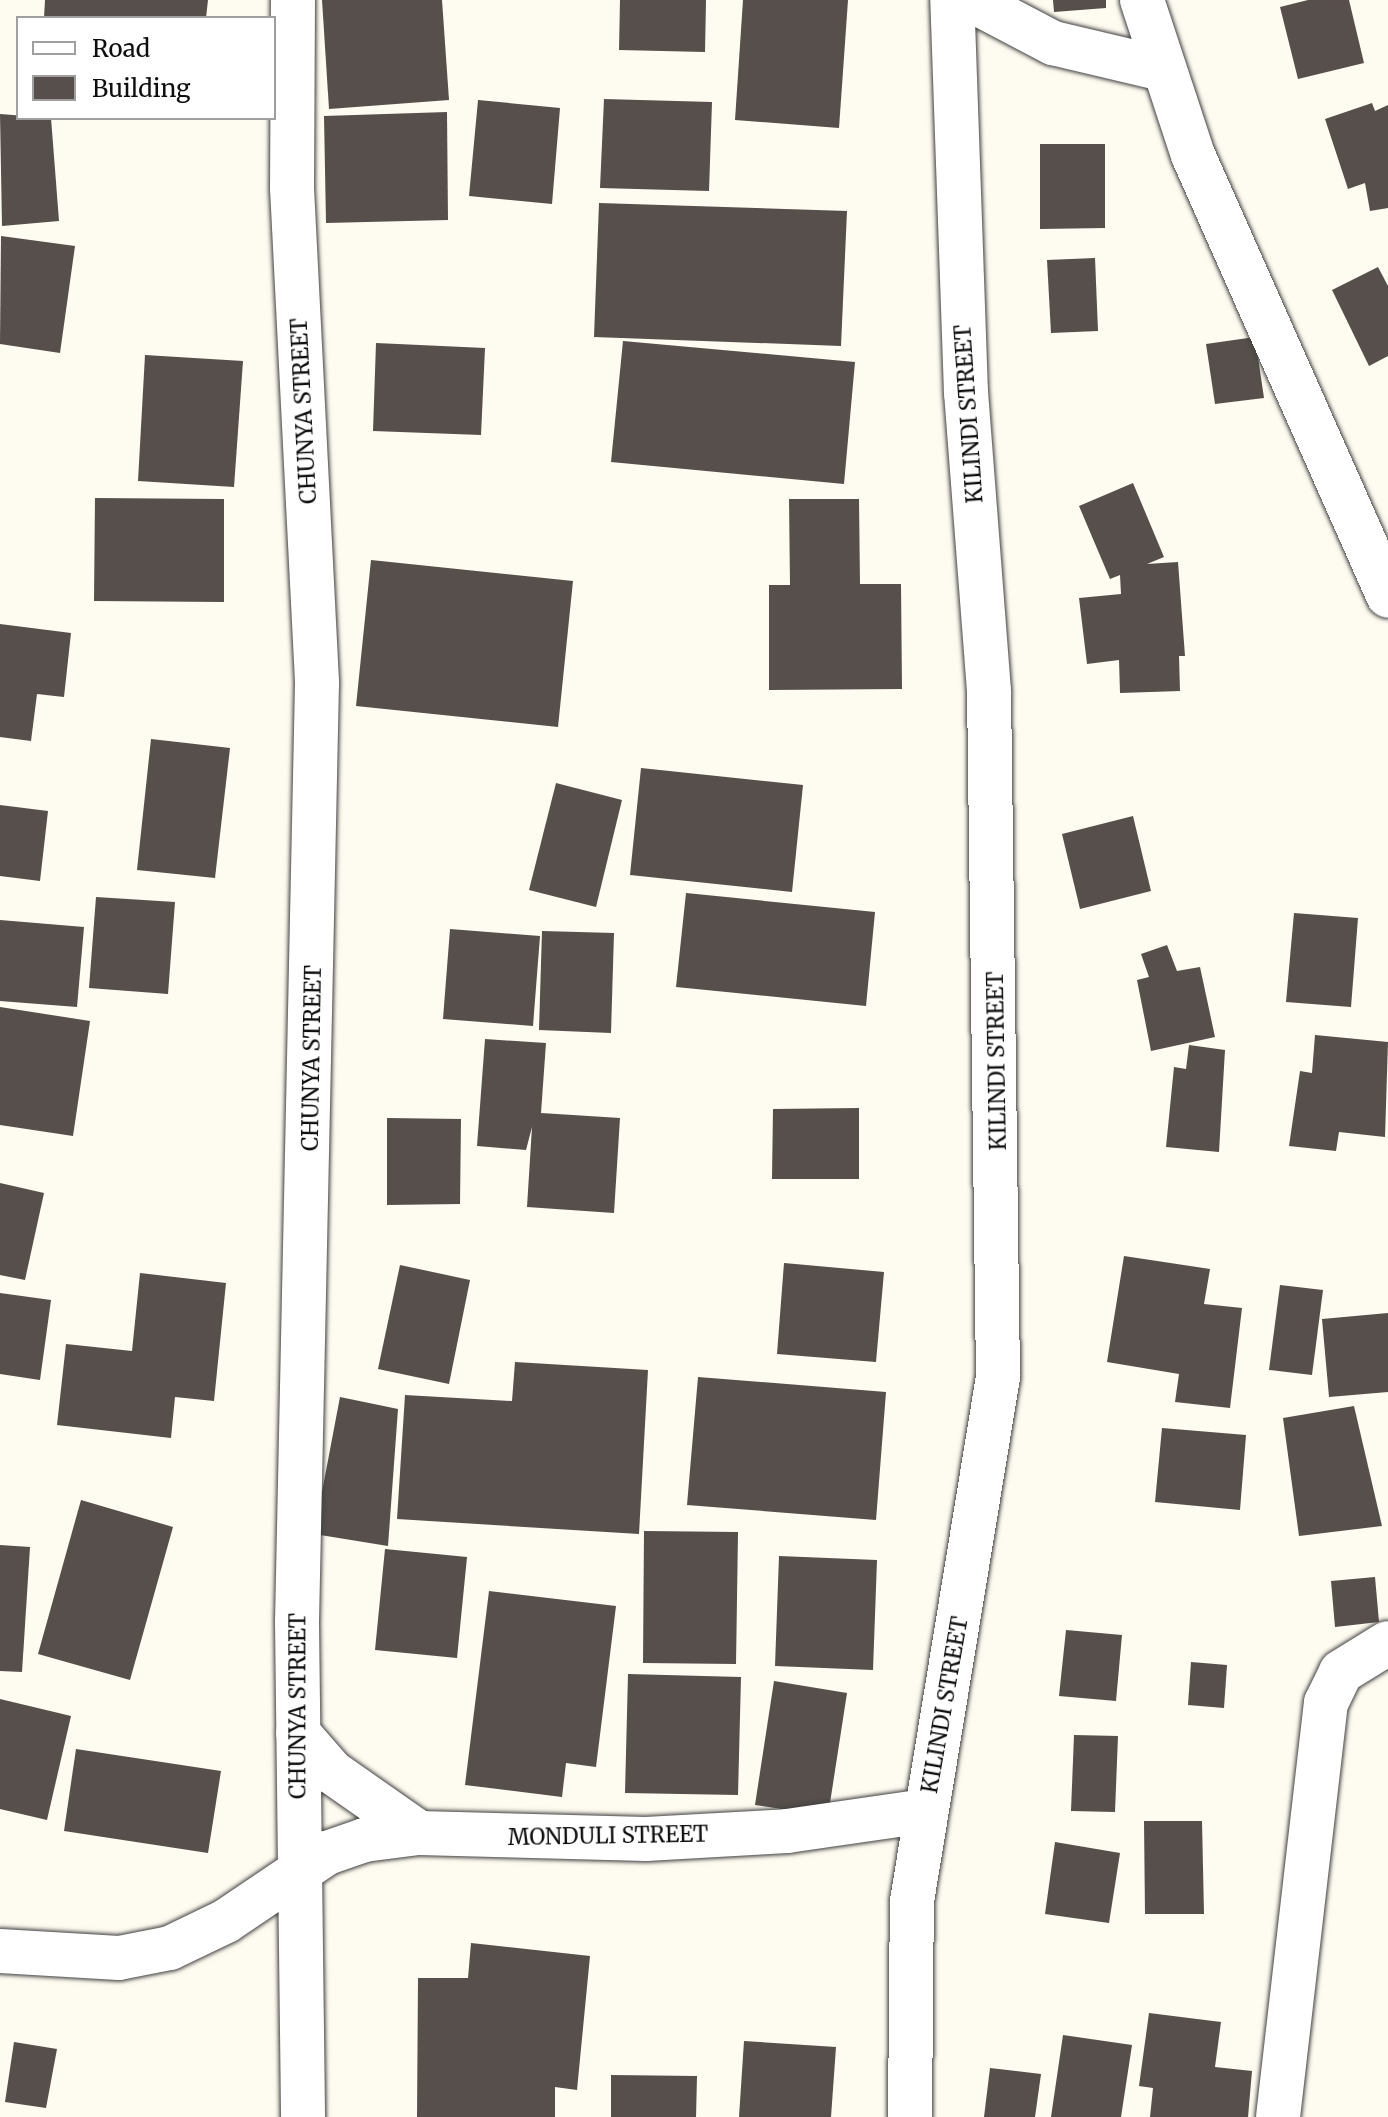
<!DOCTYPE html>
<html>
<head>
<meta charset="utf-8">
<style>
  body { margin:0 }
  #map { position:relative; width:1388px; height:2117px; overflow:hidden; background:#fefbf0; font-family:Merriweather,serif }
  div>[style] { position:absolute }
  .building>* { inset:0; background:#564f4b }
  .roads { filter:drop-shadow(0 0 2px #414141) drop-shadow(0 0 2px #414141) }
  .minor>* { height:44px; margin:-22px; padding:0 22px; transform-origin:22px; border-radius:22px; background:#fff }
  span { translate:-50% -50%; white-space:nowrap; text-align:center; line-height:1.15; -webkit-text-stroke:8px #fff; paint-order:stroke }
  .street-label { font-size:22px; color:#0e0e0e }
  .legend { position:absolute; left:16px; top:16px; width:260px; height:104px; box-sizing:border-box; background:#fff; border:2px solid #9f9f9f; margin:0; padding:10px 14px; list-style:none; font-size:24px; color:#0e0e0e }
  .legend li { display:flex; align-items:center; gap:16px; height:40px }
  .legend b { width:40px; border:2px solid #9f9f9f }
</style>
</head>
<body>
<div id="map">
  <div class="building">
    <div style="clip-path:polygon(45px 0,208px 0,206px 18px,44px 18px)"></div>
    <div style="clip-path:polygon(322px 0,442px 0,449px 100px,329px 109px)"></div>
    <div style="clip-path:polygon(620px 0,706px 0,705px 52px,619px 50px)"></div>
    <div style="clip-path:polygon(743px 0,848px 0,839px 128px,735px 120px)"></div>
    <div style="clip-path:polygon(1053px 0,1106px 0,1106px 8px,1054px 12px)"></div>
    <div style="clip-path:polygon(1308px 0,1349px 0,1364px 63px,1298px 79px,1280px 7px)"></div>
    <div style="clip-path:polygon(604px 99px,712px 102px,709px 191px,600px 188px)"></div>
    <div style="clip-path:polygon(478px 100px,560px 108px,552px 204px,469px 196px)"></div>
    <div style="clip-path:polygon(1372px 103px,1375px 111px,1388px 105px,1388px 208px,1370px 211px,1365px 183px,1348px 189px,1325px 119px)"></div>
    <div style="clip-path:polygon(447px 112px,448px 220px,326px 223px,324px 116px)"></div>
    <div style="clip-path:polygon(0 114px,51px 118px,59px 221px,2px 226px)"></div>
    <div style="clip-path:polygon(1040px 144px,1105px 144px,1105px 228px,1040px 229px)"></div>
    <div style="clip-path:polygon(599px 203px,847px 211px,841px 346px,594px 337px)"></div>
    <div style="clip-path:polygon(1px 236px,75px 246px,60px 353px,0 344px)"></div>
    <div style="clip-path:polygon(1095px 258px,1098px 331px,1051px 333px,1047px 260px)"></div>
    <div style="clip-path:polygon(1378px 267px,1388px 286px,1388px 356px,1369px 366px,1332px 290px)"></div>
    <div style="clip-path:polygon(1255px 337px,1264px 398px,1215px 404px,1206px 344px)"></div>
    <div style="clip-path:polygon(623px 341px,855px 362px,844px 484px,611px 462px)"></div>
    <div style="clip-path:polygon(376px 343px,485px 348px,481px 435px,373px 431px)"></div>
    <div style="clip-path:polygon(145px 355px,243px 361px,234px 487px,138px 481px)"></div>
    <div style="clip-path:polygon(1133px 483px,1164px 557px,1147px 564px,1178px 562px,1185px 656px,1179px 656px,1180px 691px,1120px 693px,1119px 660px,1087px 664px,1079px 598px,1121px 594px,1120px 575px,1110px 579px,1079px 506px)"></div>
    <div style="clip-path:polygon(95px 498px,224px 499px,224px 602px,94px 601px)"></div>
    <div style="clip-path:polygon(789px 499px,859px 499px,860px 584px,901px 584px,902px 689px,769px 690px,769px 585px,790px 585px)"></div>
    <div style="clip-path:polygon(371px 560px,573px 581px,558px 727px,356px 706px)"></div>
    <div style="clip-path:polygon(0 624px,71px 633px,64px 697px,37px 694px,31px 741px,0 737px)"></div>
    <div style="clip-path:polygon(151px 739px,230px 748px,215px 878px,137px 870px)"></div>
    <div style="clip-path:polygon(641px 768px,803px 785px,792px 892px,630px 875px)"></div>
    <div style="clip-path:polygon(556px 783px,622px 800px,596px 907px,529px 890px)"></div>
    <div style="clip-path:polygon(0 805px,48px 811px,40px 881px,0 876px)"></div>
    <div style="clip-path:polygon(1133px 816px,1151px 891px,1080px 909px,1062px 834px)"></div>
    <div style="clip-path:polygon(686px 893px,875px 912px,866px 1006px,676px 987px)"></div>
    <div style="clip-path:polygon(96px 897px,175px 902px,168px 994px,89px 988px)"></div>
    <div style="clip-path:polygon(1294px 913px,1358px 918px,1351px 1007px,1286px 1002px)"></div>
    <div style="clip-path:polygon(0 920px,84px 927px,77px 1007px,0 1001px)"></div>
    <div style="clip-path:polygon(450px 929px,540px 936px,533px 1026px,443px 1019px)"></div>
    <div style="clip-path:polygon(542px 931px,614px 933px,611px 1033px,539px 1030px)"></div>
    <div style="clip-path:polygon(1167px 945px,1177px 971px,1200px 967px,1215px 1037px,1151px 1051px,1137px 980px,1149px 977px,1141px 954px)"></div>
    <div style="clip-path:polygon(0 1007px,90px 1021px,73px 1136px,0 1125px)"></div>
    <div style="clip-path:polygon(1315px 1035px,1388px 1042px,1385px 1137px,1339px 1132px,1336px 1151px,1289px 1146px,1300px 1071px,1312px 1073px)"></div>
    <div style="clip-path:polygon(485px 1039px,546px 1043px,541px 1113px,620px 1118px,614px 1213px,527px 1207px,532px 1127px,526px 1150px,477px 1146px)"></div>
    <div style="clip-path:polygon(1189px 1045px,1225px 1050px,1219px 1152px,1166px 1147px,1174px 1067px,1186px 1069px)"></div>
    <div style="clip-path:polygon(859px 1108px,859px 1179px,772px 1179px,773px 1109px)"></div>
    <div style="clip-path:polygon(387px 1118px,461px 1119px,460px 1204px,387px 1205px)"></div>
    <div style="clip-path:polygon(0 1183px,44px 1193px,25px 1280px,0 1275px)"></div>
    <div style="clip-path:polygon(1124px 1256px,1210px 1269px,1204px 1304px,1242px 1308px,1230px 1408px,1175px 1402px,1179px 1374px,1107px 1362px)"></div>
    <div style="clip-path:polygon(784px 1263px,884px 1272px,876px 1362px,777px 1354px)"></div>
    <div style="clip-path:polygon(400px 1265px,470px 1280px,449px 1384px,378px 1369px)"></div>
    <div style="clip-path:polygon(140px 1273px,226px 1283px,214px 1401px,175px 1397px,171px 1438px,57px 1425px,66px 1344px,132px 1351px)"></div>
    <div style="clip-path:polygon(1280px 1285px,1323px 1290px,1312px 1375px,1269px 1370px)"></div>
    <div style="clip-path:polygon(0 1293px,51px 1300px,40px 1380px,0 1374px)"></div>
    <div style="clip-path:polygon(1388px 1313px,1388px 1392px,1329px 1397px,1322px 1319px)"></div>
    <div style="clip-path:polygon(515px 1362px,648px 1370px,639px 1534px,397px 1519px,405px 1395px,512px 1401px)"></div>
    <div style="clip-path:polygon(698px 1377px,886px 1392px,876px 1520px,687px 1505px)"></div>
    <div style="clip-path:polygon(340px 1397px,398px 1409px,388px 1546px,314px 1534px)"></div>
    <div style="clip-path:polygon(1354px 1406px,1382px 1526px,1299px 1536px,1283px 1418px)"></div>
    <div style="clip-path:polygon(1162px 1428px,1246px 1435px,1240px 1510px,1155px 1502px)"></div>
    <div style="clip-path:polygon(81px 1500px,173px 1527px,130px 1680px,38px 1654px)"></div>
    <div style="clip-path:polygon(644px 1531px,738px 1532px,736px 1664px,643px 1663px)"></div>
    <div style="clip-path:polygon(0 1545px,30px 1547px,22px 1672px,0 1671px)"></div>
    <div style="clip-path:polygon(385px 1549px,467px 1557px,457px 1658px,375px 1650px)"></div>
    <div style="clip-path:polygon(779px 1556px,877px 1560px,873px 1670px,775px 1666px)"></div>
    <div style="clip-path:polygon(1375px 1577px,1379px 1622px,1335px 1627px,1331px 1581px)"></div>
    <div style="clip-path:polygon(489px 1591px,616px 1606px,596px 1767px,566px 1763px,562px 1797px,465px 1785px)"></div>
    <div style="clip-path:polygon(1066px 1630px,1122px 1635px,1116px 1701px,1059px 1696px)"></div>
    <div style="clip-path:polygon(1191px 1662px,1227px 1665px,1224px 1708px,1188px 1705px)"></div>
    <div style="clip-path:polygon(628px 1674px,741px 1677px,738px 1795px,625px 1793px)"></div>
    <div style="clip-path:polygon(774px 1681px,847px 1693px,828px 1816px,755px 1805px)"></div>
    <div style="clip-path:polygon(0 1699px,71px 1716px,47px 1820px,0 1809px)"></div>
    <div style="clip-path:polygon(1074px 1735px,1118px 1736px,1115px 1812px,1071px 1811px)"></div>
    <div style="clip-path:polygon(76px 1749px,221px 1771px,208px 1853px,64px 1831px)"></div>
    <div style="clip-path:polygon(1144px 1821px,1202px 1821px,1204px 1914px,1145px 1914px)"></div>
    <div style="clip-path:polygon(1055px 1842px,1120px 1853px,1109px 1923px,1045px 1914px)"></div>
    <div style="clip-path:polygon(471px 1943px,590px 1956px,577px 2090px,555px 2087px,555px 2117px,417px 2117px,418px 1978px,468px 1978px)"></div>
    <div style="clip-path:polygon(1149px 2013px,1221px 2022px,1215px 2067px,1252px 2071px,1248px 2117px,1150px 2117px,1153px 2088px,1139px 2086px)"></div>
    <div style="clip-path:polygon(1063px 2035px,1132px 2045px,1121px 2117px,1051px 2117px)"></div>
    <div style="clip-path:polygon(744px 2041px,836px 2047px,831px 2117px,739px 2117px)"></div>
    <div style="clip-path:polygon(14px 2042px,57px 2049px,46px 2108px,5px 2102px)"></div>
    <div style="clip-path:polygon(990px 2068px,1041px 2074px,1035px 2117px,984px 2117px)"></div>
    <div style="clip-path:polygon(611px 2075px,697px 2076px,696px 2117px,611px 2117px)"></div>
  </div>
  <div class="roads">
    <div class="minor">
      <div style="left:293px;top:0;width:188px;rotate:90.3deg"></div>
      <div style="left:292px;top:188px;width:496px;rotate:87.1deg"></div>
      <div style="left:317px;top:683px;width:939px;rotate:91.22deg"></div>
      <div style="left:297px;top:1622px;width:495px;rotate:89.3deg"></div>
      <div style="left:971px;top:0;width:93px;rotate:27.7deg"></div>
      <div style="left:1053px;top:43px;width:113px;rotate:13.3deg"></div>
      <div style="left:1142px;top:0;width:163px;rotate:71.8deg"></div>
      <div style="left:1193px;top:155px;width:482px;rotate:66.1deg"></div>
      <div style="left:298px;top:1733px;width:52px;rotate:48.9deg"></div>
      <div style="left:332px;top:1772px;width:106px;rotate:35deg"></div>
      <div style="left:0;top:1951px;width:119px;rotate:3.4deg"></div>
      <div style="left:119px;top:1958px;width:52px;rotate:-11.1deg"></div>
      <div style="left:170px;top:1948px;width:62px;rotate:-25.7deg"></div>
      <div style="left:226px;top:1921px;width:122px;rotate:-34deg"></div>
      <div style="left:327px;top:1853px;width:39px;rotate:-19deg"></div>
      <div style="left:364px;top:1840px;width:55px;rotate:-7.3deg"></div>
      <div style="left:419px;top:1833px;width:227px;rotate:1.5deg"></div>
      <div style="left:646px;top:1839px;width:141px;rotate:-3.2deg"></div>
      <div style="left:787px;top:1831px;width:140px;rotate:-8.2deg"></div>
      <div style="left:910px;top:2117px;width:216px;rotate:-89.5deg"></div>
      <div style="left:912px;top:1901px;width:531px;rotate:-80.68deg"></div>
      <div style="left:998px;top:1377px;width:686px;rotate:-90.75deg"></div>
      <div style="left:989px;top:691px;width:299px;rotate:-94.4deg"></div>
      <div style="left:966px;top:393px;width:393px;rotate:-92deg"></div>
      <div style="left:1278px;top:2117px;width:417px;rotate:-83.4deg"></div>
      <div style="left:1326px;top:1703px;width:34px;rotate:-64deg"></div>
      <div style="left:1341px;top:1672px;width:55px;rotate:-31.7deg"></div>
    </div>
  </div>
  <div class="street-label">
    <span style="left:304px;top:411px;rotate:-93deg">CHUNYA STREET</span>
    <span style="left:969px;top:414px;rotate:-94deg">KILINDI STREET</span>
    <span style="left:312px;top:1058px;rotate:-89deg">CHUNYA STREET</span>
    <span style="left:997px;top:1061px;rotate:-91deg">KILINDI STREET</span>
    <span style="left:945px;top:1705px;rotate:-80deg">KILINDI STREET</span>
    <span style="left:298px;top:1706px;rotate:-90deg">CHUNYA STREET</span>
    <span style="left:608px;top:1836px;rotate:-1deg">MONDULI STREET</span>
  </div>
  <ul class="legend">
  <li><b style="height:10px;background:#fff"></b>Road</li>
  <li><b style="height:22px;background:#564f4b"></b>Building</li>
  </ul>
</div>
</body>
</html>
